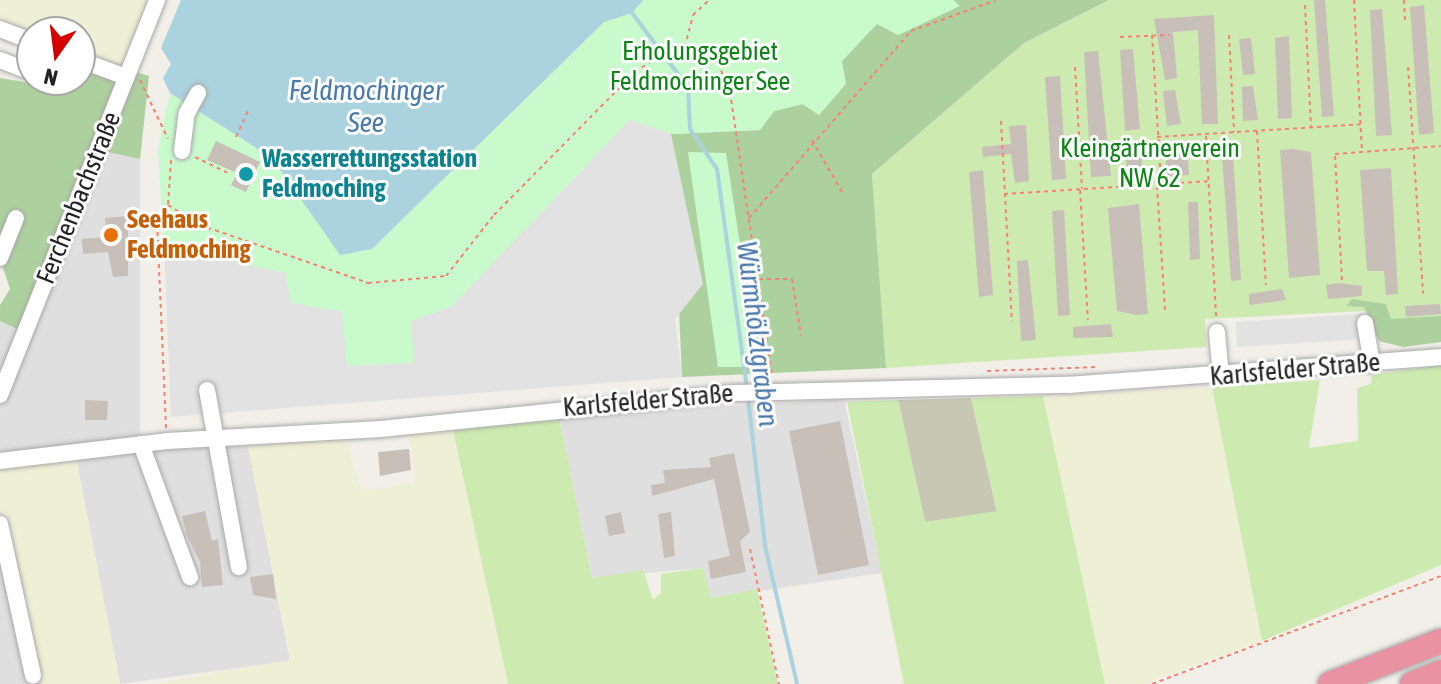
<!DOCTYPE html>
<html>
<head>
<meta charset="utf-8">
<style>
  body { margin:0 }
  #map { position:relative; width:1441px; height:684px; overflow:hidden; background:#f2efe9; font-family:"Asap Condensed",sans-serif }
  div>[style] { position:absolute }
  .residential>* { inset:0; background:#e0dfdf }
  .construction>* { inset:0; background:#c7c7b4 }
  .farmland>* { inset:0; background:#eef0d5 }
  .grass>* { inset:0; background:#cdebb0 }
  .forest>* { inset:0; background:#add19e }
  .park>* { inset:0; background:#c8facc }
  .parking>* { inset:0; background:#e2e2e2 }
  .water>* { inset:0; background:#aad3df }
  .stream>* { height:4px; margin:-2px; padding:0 2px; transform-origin:2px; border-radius:2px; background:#aad3df }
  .building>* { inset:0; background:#c7bfb8 }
  .path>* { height:2px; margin-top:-1px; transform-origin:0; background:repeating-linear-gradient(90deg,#fa8072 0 4px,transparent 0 8px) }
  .roads { filter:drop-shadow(0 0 2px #a9a9a9) drop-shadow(0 0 2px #a9a9a9) }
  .minor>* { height:16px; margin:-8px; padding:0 8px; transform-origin:8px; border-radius:8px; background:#fff }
  .highway>* { height:24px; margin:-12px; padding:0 12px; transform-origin:12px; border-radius:12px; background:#e892a2 }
  .dots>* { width:22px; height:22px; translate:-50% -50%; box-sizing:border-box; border:4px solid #fff; border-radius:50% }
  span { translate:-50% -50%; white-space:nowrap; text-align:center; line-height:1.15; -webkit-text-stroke:6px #fff; paint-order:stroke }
  .park-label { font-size:26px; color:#0c8416 }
  .culture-label { font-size:26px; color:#0d838f; font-weight:700 }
  .left { translate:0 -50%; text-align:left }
  .street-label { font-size:26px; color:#222 }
  .food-label { font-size:26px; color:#c56008; font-weight:700 }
  .water-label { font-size:28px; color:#4a7aab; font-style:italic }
  .north { position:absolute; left:16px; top:16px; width:80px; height:80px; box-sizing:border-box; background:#fff; border:2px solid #a7a7a7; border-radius:50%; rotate:194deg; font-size:22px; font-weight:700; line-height:32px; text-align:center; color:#222 }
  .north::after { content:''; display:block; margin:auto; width:28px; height:36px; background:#d40000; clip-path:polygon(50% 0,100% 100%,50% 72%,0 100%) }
</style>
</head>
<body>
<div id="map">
  <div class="residential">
    <div style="clip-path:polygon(99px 149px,140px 159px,140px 450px,248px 446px,290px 661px,120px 684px,76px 458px,0 466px,0 321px,25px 333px)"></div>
    <div style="clip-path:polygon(844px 399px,882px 573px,711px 598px,702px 568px,592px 578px,559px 417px)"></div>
    <div style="clip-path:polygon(0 509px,42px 684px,0 684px)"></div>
  </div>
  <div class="construction">
    <div style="clip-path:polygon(971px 398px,997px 512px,925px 522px,898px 400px)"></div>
  </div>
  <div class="farmland">
    <div style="clip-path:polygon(0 0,152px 0,123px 73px,80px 55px,80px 32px,32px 36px,0 23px)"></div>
    <div style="clip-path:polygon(1212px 388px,1262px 641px,1143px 684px,1105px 684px,1043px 396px)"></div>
    <div style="clip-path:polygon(453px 430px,508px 684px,152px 684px,290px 660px,248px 446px,345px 437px,361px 490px,415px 483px,410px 434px)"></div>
    <div style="clip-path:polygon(76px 458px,120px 684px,42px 684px,0 509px,0 466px)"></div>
  </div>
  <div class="grass">
    <div style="clip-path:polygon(1109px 0,1441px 0,1441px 331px,1387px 333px,1384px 310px,1205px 319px,1206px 347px,886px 368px,872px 174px,1024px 43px)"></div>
    <div style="clip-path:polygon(1441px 365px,1441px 565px,1262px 641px,1212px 388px,1320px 380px,1309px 448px,1358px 441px,1357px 388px,1371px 384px,1372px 375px)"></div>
    <div style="clip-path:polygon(1043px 396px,1105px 684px,904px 684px,847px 402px,898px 400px,925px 522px,997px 511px,971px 398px)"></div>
    <div style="clip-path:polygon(559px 417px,592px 578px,643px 570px,653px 600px,661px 593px,661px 574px,703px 568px,711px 598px,757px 589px,778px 684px,508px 684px,453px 430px)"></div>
  </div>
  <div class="forest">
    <div style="clip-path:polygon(953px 0,1109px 0,1024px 43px,872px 174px,886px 368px,682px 377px,671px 134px,760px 130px,774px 111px,802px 104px,877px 23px,898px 35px,959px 6px)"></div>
    <div style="clip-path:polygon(80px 55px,149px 76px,140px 159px,99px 150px,26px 333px,0 321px,0 305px,10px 289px,0 259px,0 78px,49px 86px,55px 80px,80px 80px)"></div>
    <div style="clip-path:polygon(1352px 299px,1386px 304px,1391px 319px,1441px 316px,1441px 342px,1403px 347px,1379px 341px,1364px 307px,1346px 306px)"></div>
  </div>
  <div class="park">
    <div style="clip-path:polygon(643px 0,953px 0,960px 6px,898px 35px,877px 24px,842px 61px,846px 84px,819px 115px,802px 104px,774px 111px,760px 130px,671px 134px,630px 120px,452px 306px,411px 321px,415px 363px,346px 366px,291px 303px,284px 273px,164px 247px,158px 150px,170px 93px,272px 158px,340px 254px,372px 249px,604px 22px,632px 13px)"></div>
    <div style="clip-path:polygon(688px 152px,726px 153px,759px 367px,718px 367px)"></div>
  </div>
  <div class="parking">
    <div style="clip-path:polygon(630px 120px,671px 134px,703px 284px,675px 319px,682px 377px,171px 417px,164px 247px,285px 273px,291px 303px,342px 312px,347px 366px,414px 363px,411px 321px,452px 306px)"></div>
    <div style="clip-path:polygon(1361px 314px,1363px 339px,1237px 347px,1236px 322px)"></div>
  </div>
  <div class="water">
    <div style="clip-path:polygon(181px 0,643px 0,632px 13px,604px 22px,372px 249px,340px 255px,272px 158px,170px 93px,163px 78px,171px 64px,161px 48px)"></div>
  </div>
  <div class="stream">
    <div style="left:632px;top:13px;width:93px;rotate:52.9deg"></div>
    <div style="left:688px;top:87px;width:42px;rotate:87.3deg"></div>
    <div style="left:690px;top:129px;width:48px;rotate:56deg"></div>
    <div style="left:717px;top:169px;width:222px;rotate:82.2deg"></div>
    <div style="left:748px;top:398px;width:149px;rotate:83.4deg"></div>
    <div style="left:765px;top:546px;width:142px;rotate:76.9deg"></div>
  </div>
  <div class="building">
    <div style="clip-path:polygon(1314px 0,1325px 0,1334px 116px,1322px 117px)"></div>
    <div style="clip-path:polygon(1424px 5px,1434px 133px,1419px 135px,1410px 7px)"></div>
    <div style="clip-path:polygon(1382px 9px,1392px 135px,1376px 136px,1370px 10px)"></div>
    <div style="clip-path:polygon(1214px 15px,1218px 124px,1202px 124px,1198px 30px,1173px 32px,1177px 78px,1165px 80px,1154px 19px)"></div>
    <div style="clip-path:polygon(1289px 36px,1292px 118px,1278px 119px,1275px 38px)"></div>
    <div style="clip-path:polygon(1251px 38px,1255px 74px,1243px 75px,1239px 39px)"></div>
    <div style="clip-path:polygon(1133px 49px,1140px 129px,1125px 131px,1120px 50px)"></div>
    <div style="clip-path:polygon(1098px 51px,1111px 176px,1091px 177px,1084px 52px)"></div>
    <div style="clip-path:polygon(1060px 76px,1066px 179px,1052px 180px,1045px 77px)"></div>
    <div style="clip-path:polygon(1253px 86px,1258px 120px,1243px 121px,1242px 87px)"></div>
    <div style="clip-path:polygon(1175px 90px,1181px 124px,1167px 126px,1163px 91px)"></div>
    <div style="clip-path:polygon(1026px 125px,1029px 181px,1015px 183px,1011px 154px,983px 157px,982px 147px,1011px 144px,1009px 126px)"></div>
    <div style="clip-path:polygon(216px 141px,260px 162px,246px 192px,231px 185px,237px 173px,207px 160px)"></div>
    <div style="clip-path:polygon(1187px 144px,1189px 175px,1167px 176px,1165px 145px)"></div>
    <div style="clip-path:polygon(1141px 147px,1143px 178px,1127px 179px,1126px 148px)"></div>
    <div style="clip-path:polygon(1293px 149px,1311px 152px,1320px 275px,1289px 278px,1280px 150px)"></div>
    <div style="clip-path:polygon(1233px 154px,1241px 280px,1231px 281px,1222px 155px)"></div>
    <div style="clip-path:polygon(1391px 168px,1398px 294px,1386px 295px,1384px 271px,1367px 271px,1360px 170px)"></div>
    <div style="clip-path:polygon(983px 170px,993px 295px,979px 297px,969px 172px)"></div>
    <div style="clip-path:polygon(1188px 202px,1198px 202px,1200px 259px,1190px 260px)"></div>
    <div style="clip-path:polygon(1139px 204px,1148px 314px,1137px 315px,1117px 311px,1108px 208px)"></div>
    <div style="clip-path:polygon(1064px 210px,1070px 315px,1058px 316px,1052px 211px)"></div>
    <div style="clip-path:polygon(128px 216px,128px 276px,113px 277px,108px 252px,83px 254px,82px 239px,107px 237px,105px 218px)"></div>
    <div style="clip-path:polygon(1028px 260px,1036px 340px,1021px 341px,1017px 261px)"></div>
    <div style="clip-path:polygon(1339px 283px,1362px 286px,1362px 296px,1328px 299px,1326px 285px)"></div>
    <div style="clip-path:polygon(1282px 289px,1286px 300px,1249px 305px,1249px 294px)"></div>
    <div style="clip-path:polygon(1440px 304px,1441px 314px,1406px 317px,1405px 306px)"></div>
    <div style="clip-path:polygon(1111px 324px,1113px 337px,1073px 338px,1073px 327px)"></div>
    <div style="clip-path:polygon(85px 400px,108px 401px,107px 420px,85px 420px)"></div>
    <div style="clip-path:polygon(840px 421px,869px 565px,818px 575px,789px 431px)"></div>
    <div style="clip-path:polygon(409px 449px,411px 470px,380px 476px,378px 452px)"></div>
    <div style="clip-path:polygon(734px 453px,750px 532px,740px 541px,746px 572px,711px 579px,708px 561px,730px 556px,714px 479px,652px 496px,651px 485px,665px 483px,663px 470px,711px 467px,709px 458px)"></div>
    <div style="clip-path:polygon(205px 511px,212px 541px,218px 539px,223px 585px,202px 587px,200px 562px,187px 536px,182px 516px)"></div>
    <div style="clip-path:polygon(621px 512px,625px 533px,609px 536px,605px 516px)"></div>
    <div style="clip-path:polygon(671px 512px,675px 556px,664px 558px,658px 514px)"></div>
    <div style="clip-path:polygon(273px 574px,276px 599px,253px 595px,250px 577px)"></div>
  </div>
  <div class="path">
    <div style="left:1354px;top:0;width:151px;rotate:87deg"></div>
    <div style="left:1404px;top:0;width:22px;rotate:87deg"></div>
    <div style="left:1305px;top:5px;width:122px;rotate:87.2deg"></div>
    <div style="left:1152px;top:35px;width:147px;rotate:86.5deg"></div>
    <div style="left:1229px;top:35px;width:97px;rotate:87deg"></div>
    <div style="left:1120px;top:37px;width:49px;rotate:-2.3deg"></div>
    <div style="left:686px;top:48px;width:35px;rotate:25deg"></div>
    <div style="left:718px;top:63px;width:31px;rotate:68deg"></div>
    <div style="left:730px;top:92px;width:287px;rotate:81.6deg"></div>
    <div style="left:1075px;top:67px;width:122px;rotate:86.7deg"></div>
    <div style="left:1408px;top:67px;width:227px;rotate:86.2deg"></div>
    <div style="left:140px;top:80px;width:65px;rotate:64.6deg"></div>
    <div style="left:1001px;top:121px;width:201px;rotate:86.9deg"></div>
    <div style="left:1257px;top:131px;width:154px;rotate:86.7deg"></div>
    <div style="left:1206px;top:136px;width:181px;rotate:86.8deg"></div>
    <div style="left:236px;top:137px;width:31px;rotate:-65deg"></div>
    <div style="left:1157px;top:137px;width:204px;rotate:-3.6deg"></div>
    <div style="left:812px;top:140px;width:60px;rotate:60deg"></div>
    <div style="left:195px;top:157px;width:37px;rotate:26deg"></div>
    <div style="left:171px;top:160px;width:45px;rotate:93.8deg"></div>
    <div style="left:168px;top:205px;width:38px;rotate:32deg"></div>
    <div style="left:200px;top:225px;width:178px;rotate:19deg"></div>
    <div style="left:368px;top:283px;width:78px;rotate:-5.1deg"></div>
    <div style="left:446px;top:276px;width:78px;rotate:-51.8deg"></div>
    <div style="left:494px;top:215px;width:201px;rotate:-45.4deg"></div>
    <div style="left:635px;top:72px;width:40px;rotate:-32.9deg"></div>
    <div style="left:669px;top:50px;width:16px;rotate:-11deg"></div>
    <div style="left:685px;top:47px;width:33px;rotate:-76deg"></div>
    <div style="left:693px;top:15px;width:22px;rotate:-43deg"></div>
    <div style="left:1157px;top:186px;width:124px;rotate:86.3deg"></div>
    <div style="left:1080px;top:190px;width:130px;rotate:86.5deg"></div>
    <div style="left:1004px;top:194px;width:204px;rotate:-3.6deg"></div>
    <div style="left:749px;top:218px;width:247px;rotate:-49.1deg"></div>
    <div style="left:911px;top:31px;width:90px;rotate:-20deg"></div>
    <div style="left:759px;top:279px;width:33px"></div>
    <div style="left:792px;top:279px;width:57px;rotate:80.9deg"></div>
    <div style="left:1342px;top:280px;width:126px;rotate:-93.2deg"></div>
    <div style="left:1335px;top:154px;width:106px;rotate:-4.3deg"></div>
    <div style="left:987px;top:371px;width:110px;rotate:-2.1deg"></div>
    <div style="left:166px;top:428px;width:207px;rotate:-92.5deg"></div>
    <div style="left:157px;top:221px;width:19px;rotate:-54deg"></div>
    <div style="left:750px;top:549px;width:138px;rotate:77.9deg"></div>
    <div style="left:1152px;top:684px;width:309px;rotate:-20.5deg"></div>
  </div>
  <div class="roads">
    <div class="minor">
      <div style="left:0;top:29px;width:34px;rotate:21deg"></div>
      <div style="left:0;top:60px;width:34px;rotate:21deg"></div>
      <div style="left:80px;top:60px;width:49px;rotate:20.3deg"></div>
      <div style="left:182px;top:151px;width:38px;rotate:-83deg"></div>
      <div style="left:187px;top:113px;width:23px;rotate:-61deg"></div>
      <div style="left:0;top:258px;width:43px;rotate:-68.2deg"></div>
      <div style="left:1365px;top:323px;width:42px;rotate:80.3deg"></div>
      <div style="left:1217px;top:332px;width:45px;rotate:84.9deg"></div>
      <div style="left:207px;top:390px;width:180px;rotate:79.8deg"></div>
      <div style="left:0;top:395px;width:425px;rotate:-68.3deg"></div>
      <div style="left:141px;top:444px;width:142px;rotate:69.8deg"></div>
      <div style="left:0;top:461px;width:168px;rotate:-6.8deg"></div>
      <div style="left:167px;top:441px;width:214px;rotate:-3.2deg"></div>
      <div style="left:381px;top:429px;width:355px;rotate:-5.8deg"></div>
      <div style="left:734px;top:393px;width:335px;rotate:-1.4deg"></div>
      <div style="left:1069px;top:385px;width:373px;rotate:-4.3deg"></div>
      <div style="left:0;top:524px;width:155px;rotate:77.7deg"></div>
    </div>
    <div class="highway">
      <div style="left:1330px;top:684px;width:119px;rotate:-21.2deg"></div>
      <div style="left:1412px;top:684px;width:31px;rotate:-22deg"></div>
    </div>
  </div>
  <div class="dots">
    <div style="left:246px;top:174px;background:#0f9aa8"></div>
    <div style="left:111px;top:235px;background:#e8710a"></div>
  </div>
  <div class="park-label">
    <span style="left:700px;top:67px">Erholungsgebiet<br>Feldmochinger See</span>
    <span style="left:1150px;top:164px">Kleingärtnerverein<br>NW 62</span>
  </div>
  <div class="culture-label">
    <span class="left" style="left:262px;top:174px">Wasserrettungsstation<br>Feldmoching</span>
  </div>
  <div class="street-label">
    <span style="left:79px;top:198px;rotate:-68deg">Ferchenbachstraße</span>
    <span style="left:1295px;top:370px;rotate:-5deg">Karlsfelder Straße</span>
    <span style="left:648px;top:401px;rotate:-5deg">Karlsfelder Straße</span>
  </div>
  <div class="food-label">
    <span class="left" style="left:127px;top:235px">Seehaus<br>Feldmoching</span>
  </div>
  <div class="water-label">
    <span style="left:366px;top:106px">Feldmochinger<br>See</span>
    <span style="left:758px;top:334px;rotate:83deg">Würmhölzlgraben</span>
  </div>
  <div class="north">N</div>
</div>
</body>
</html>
